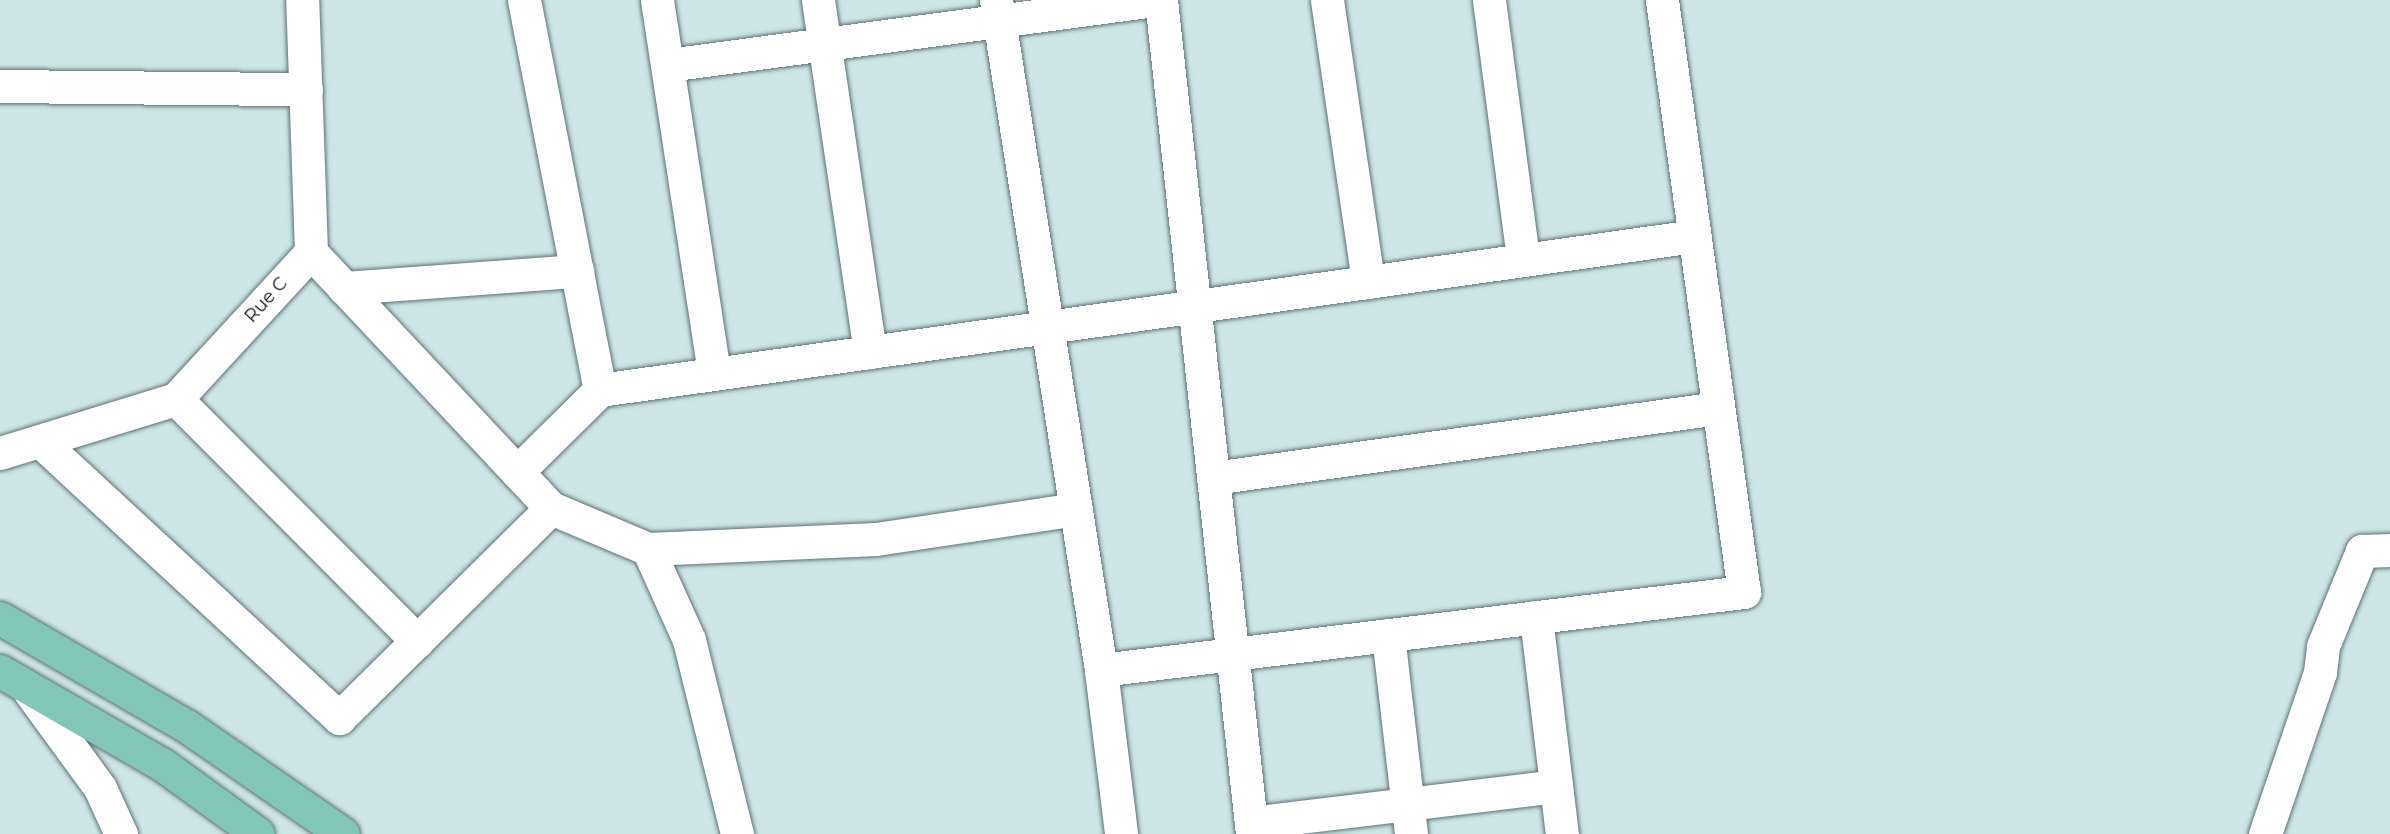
<!DOCTYPE html>
<html>
<head>
<meta charset="utf-8">
<style>
  body { margin:0 }
  #map { position:relative; width:2390px; height:834px; overflow:hidden; background:#cfe6e8; font-family:Montserrat,sans-serif }
  div>[style] { position:absolute }
  .roads { filter:drop-shadow(0 0 2px #5e7275) drop-shadow(0 0 2px #5e7275) }
  .minor>* { height:33px; margin:-16.5px; padding:0 16.5px; transform-origin:16.5px; border-radius:16.5px; background:#fff }
  .major>* { height:33px; margin:-16.5px; padding:0 16.5px; transform-origin:16.5px; border-radius:16.5px; background:#82c5b9 }
  span { translate:-50% -50%; white-space:nowrap; text-align:center; line-height:1.15; -webkit-text-stroke:5px #fff; paint-order:stroke }
  .street-label { font-size:18px; color:#0e1616 }
</style>
</head>
<body>
<div id="map">
  <div class="roads">
    <div class="minor">
      <div style="left:524px;top:0;width:397px;rotate:79deg"></div>
      <div style="left:657px;top:0;width:378px;rotate:81.3deg"></div>
      <div style="left:818px;top:0;width:356px;rotate:81.6deg"></div>
      <div style="left:996px;top:0;width:678px;rotate:81.09deg"></div>
      <div style="left:1101px;top:670px;width:165px;rotate:83deg"></div>
      <div style="left:1161px;top:0;width:839px;rotate:83.77deg"></div>
      <div style="left:1327px;top:0;width:285px;rotate:81.7deg"></div>
      <div style="left:1489px;top:0;width:262px;rotate:82.5deg"></div>
      <div style="left:668px;top:65px;width:492px;rotate:-7.6deg"></div>
      <div style="left:0;top:86px;width:306px;rotate:0.6deg"></div>
      <div style="left:344px;top:288px;width:234px;rotate:-4.2deg"></div>
      <div style="left:176px;top:399px;width:342px;rotate:45.1deg"></div>
      <div style="left:40px;top:441px;width:408px;rotate:42.8deg"></div>
      <div style="left:339px;top:718px;width:298px;rotate:-44.7deg"></div>
      <div style="left:551px;top:508px;width:351px;rotate:-133.2deg"></div>
      <div style="left:0;top:453px;width:184px;rotate:-17.1deg"></div>
      <div style="left:176px;top:399px;width:200px;rotate:-47.4deg"></div>
      <div style="left:311px;top:252px;width:252px;rotate:-92deg"></div>
      <div style="left:517px;top:472px;width:117px;rotate:-44.7deg"></div>
      <div style="left:600px;top:390px;width:1105px;rotate:-8.01deg"></div>
      <div style="left:1213px;top:478px;width:510px;rotate:-7.89deg"></div>
      <div style="left:551px;top:508px;width:105px;rotate:22.9deg"></div>
      <div style="left:648px;top:549px;width:100px;rotate:65.7deg"></div>
      <div style="left:689px;top:640px;width:200px;rotate:76.1deg"></div>
      <div style="left:648px;top:549px;width:228px;rotate:-2.5deg"></div>
      <div style="left:876px;top:539px;width:202px;rotate:-8.5deg"></div>
      <div style="left:1536px;top:617px;width:219px;rotate:83.2deg"></div>
      <div style="left:1388px;top:635px;width:200px;rotate:83.4deg"></div>
      <div style="left:1101px;top:670px;width:648px;rotate:-6.92deg"></div>
      <div style="left:1744px;top:592px;width:598px;rotate:-97.89deg"></div>
      <div style="left:30px;top:692px;width:119px;rotate:53.9deg"></div>
      <div style="left:100px;top:788px;width:51px;rotate:65.5deg"></div>
      <div style="left:1251px;top:823px;width:307px;rotate:-6.9deg"></div>
      <div style="left:2265px;top:834px;width:171px;rotate:-71.2deg"></div>
      <div style="left:2320px;top:672px;width:26px;rotate:-83deg"></div>
      <div style="left:2323px;top:646px;width:103px;rotate:-67.7deg"></div>
      <div style="left:2362px;top:551px;width:28px;rotate:-2deg"></div>
    </div>
    <div class="major">
      <div style="left:0;top:618px;width:217px;rotate:30.1deg"></div>
      <div style="left:188px;top:727px;width:188px;rotate:34.6deg"></div>
      <div style="left:0;top:671px;width:188px;rotate:30deg"></div>
      <div style="left:163px;top:765px;width:117px;rotate:36deg"></div>
    </div>
  </div>
  <div class="street-label">
    <span style="left:266px;top:300px;rotate:-48deg">Rue C</span>
  </div>
</div>
</body>
</html>
